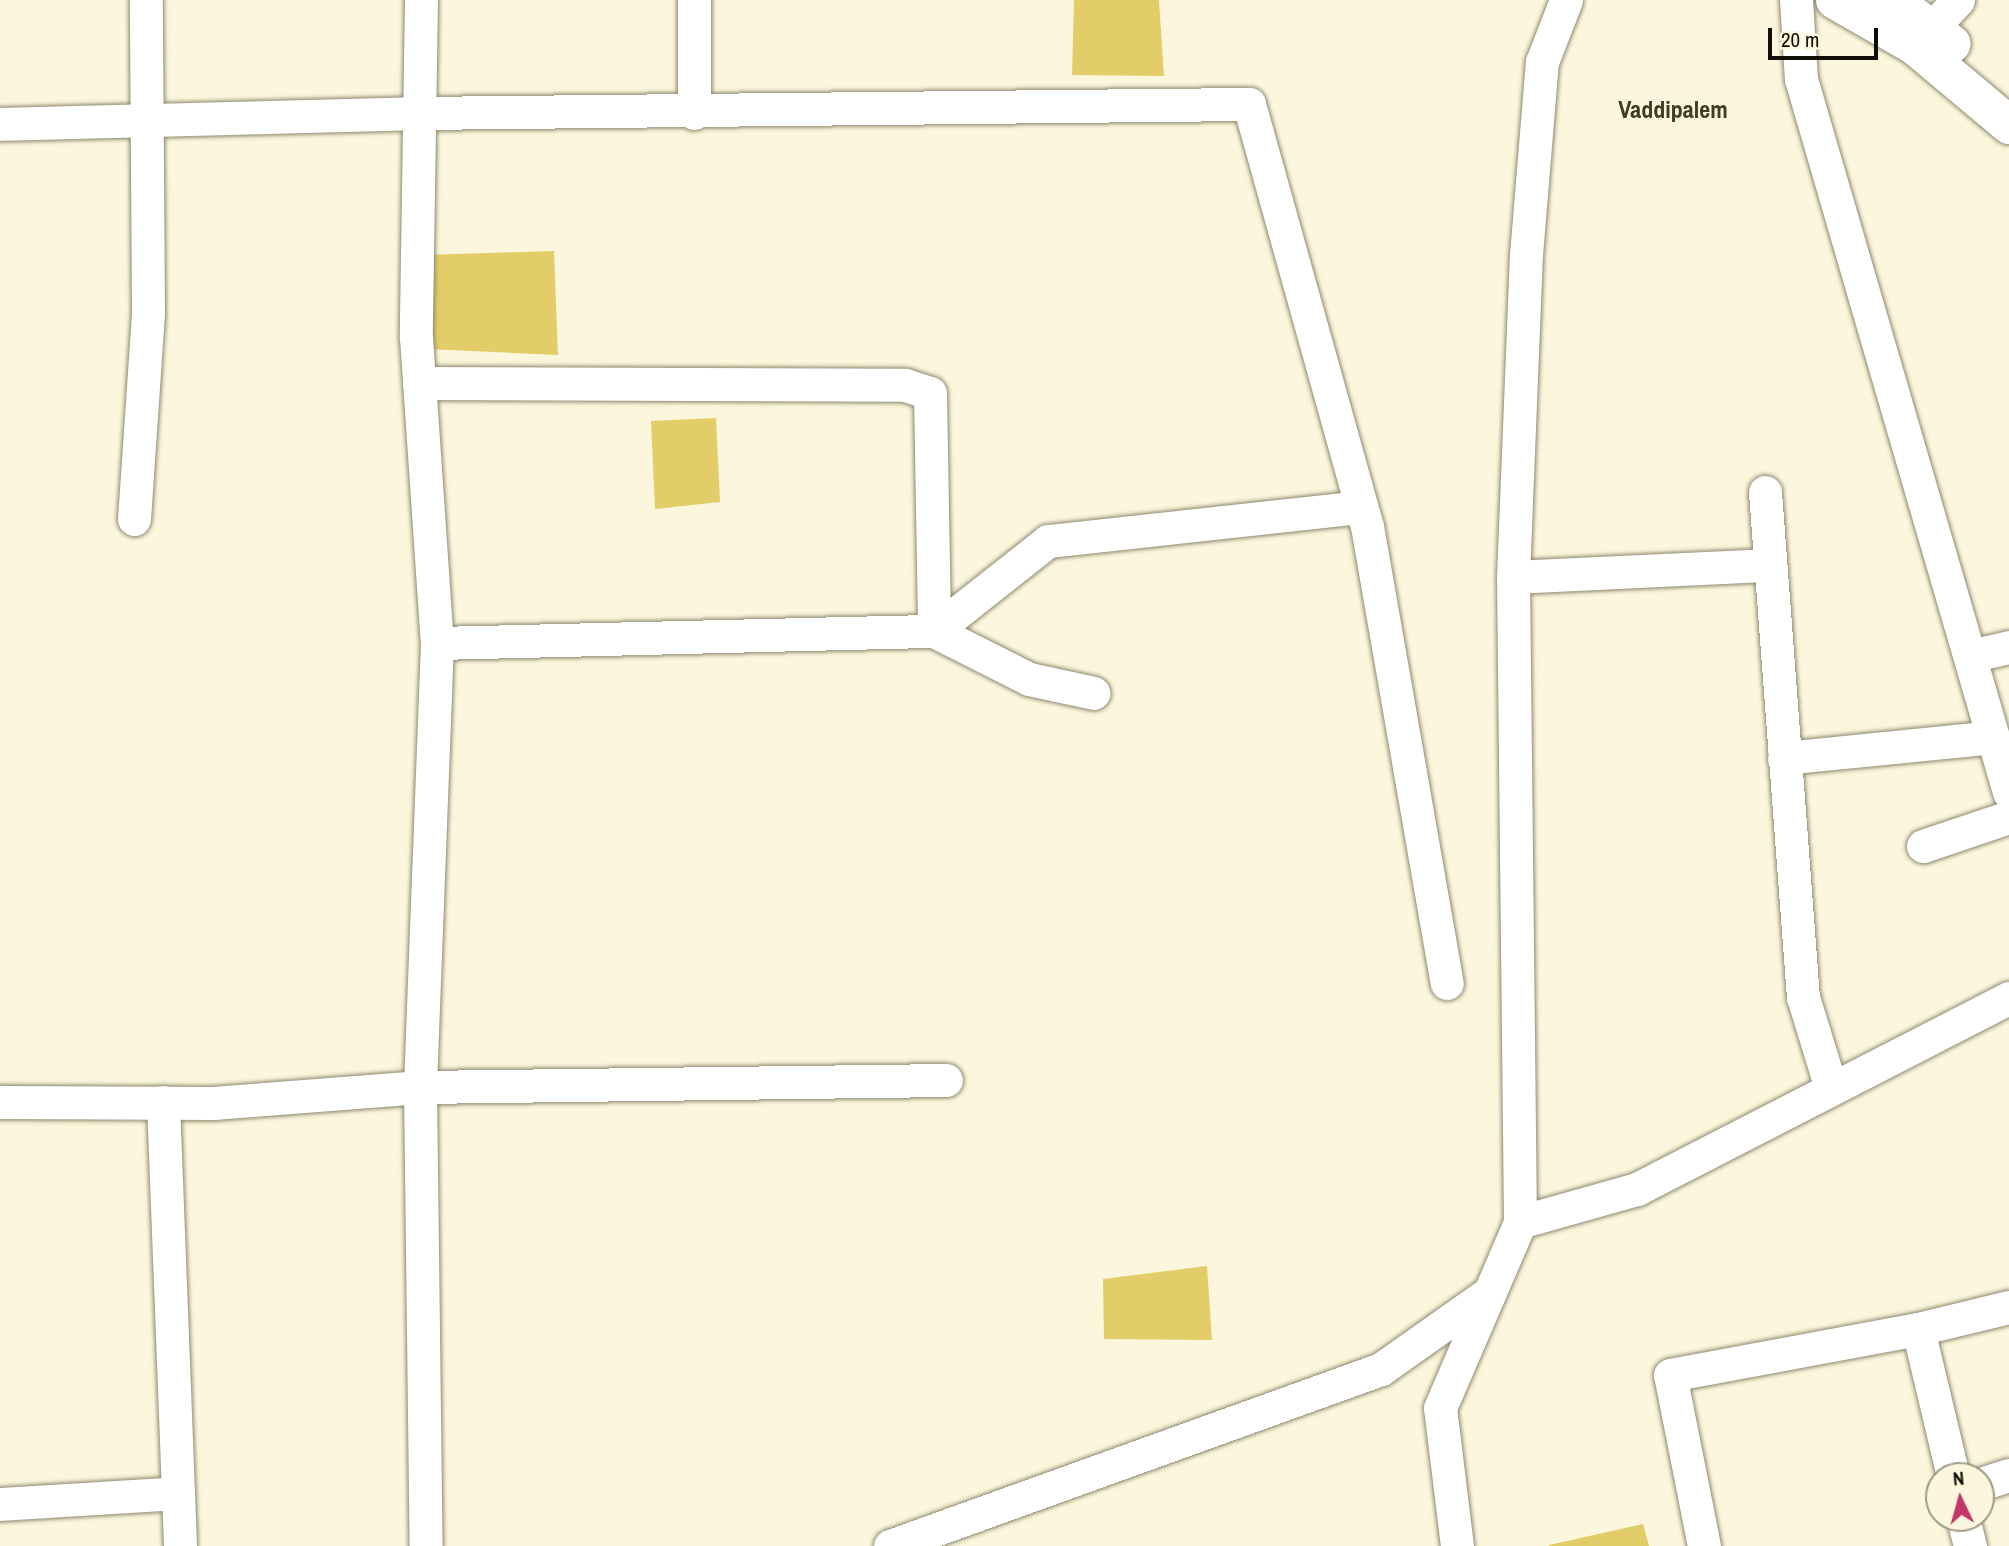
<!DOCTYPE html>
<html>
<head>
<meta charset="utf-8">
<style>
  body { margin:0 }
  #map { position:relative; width:2009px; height:1546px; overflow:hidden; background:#fcf7dc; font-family:"Archivo Narrow",sans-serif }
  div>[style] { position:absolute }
  .building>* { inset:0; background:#e2cd68 }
  .roads { filter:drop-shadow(0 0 2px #8d886f) drop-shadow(0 0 2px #8d886f) }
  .minor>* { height:33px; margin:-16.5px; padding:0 16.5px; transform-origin:16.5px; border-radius:16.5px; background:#fff }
  .primary>* { height:38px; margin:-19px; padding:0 19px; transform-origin:19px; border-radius:19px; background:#fff }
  span { translate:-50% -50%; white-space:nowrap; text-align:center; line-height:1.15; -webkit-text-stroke:7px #fcf7dc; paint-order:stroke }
  .quarter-label { font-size:24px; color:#403b25; font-weight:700 }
  .north { position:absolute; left:1925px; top:1462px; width:70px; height:70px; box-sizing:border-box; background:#fcf7dc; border:2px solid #9e9a86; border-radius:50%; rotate:355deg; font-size:19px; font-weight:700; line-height:28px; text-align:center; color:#100e06 }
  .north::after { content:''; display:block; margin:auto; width:24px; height:32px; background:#c2366a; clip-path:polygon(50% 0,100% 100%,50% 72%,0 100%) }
  .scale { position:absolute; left:1768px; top:28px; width:110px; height:32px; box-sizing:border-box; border:4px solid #100e06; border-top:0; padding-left:9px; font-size:21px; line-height:24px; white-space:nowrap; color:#100e06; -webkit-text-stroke:5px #fcf7dc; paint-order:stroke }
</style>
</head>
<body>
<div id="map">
  <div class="building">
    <div style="clip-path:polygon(1074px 0,1159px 0,1164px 76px,1072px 75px)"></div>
    <div style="clip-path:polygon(554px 251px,558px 355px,427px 349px,424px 255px)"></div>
    <div style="clip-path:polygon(716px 418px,720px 502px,655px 509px,651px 421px)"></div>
    <div style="clip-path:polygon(1207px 1266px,1212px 1340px,1104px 1339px,1103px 1279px)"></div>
    <div style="clip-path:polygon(1643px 1524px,1649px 1546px,1549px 1546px,1549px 1545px)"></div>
  </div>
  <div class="roads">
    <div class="minor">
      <div style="left:421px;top:0;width:337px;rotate:90.9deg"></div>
      <div style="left:416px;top:337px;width:307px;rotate:86.1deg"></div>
      <div style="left:437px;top:643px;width:444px;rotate:92.2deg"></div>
      <div style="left:420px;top:1087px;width:459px;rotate:89.3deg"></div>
      <div style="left:694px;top:0;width:113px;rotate:90deg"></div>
      <div style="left:1796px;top:0;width:79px;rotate:86.4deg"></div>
      <div style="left:1801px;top:79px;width:743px;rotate:73.74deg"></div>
      <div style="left:1915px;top:46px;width:63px;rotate:-46.9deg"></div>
      <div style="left:0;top:124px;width:416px;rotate:-1.5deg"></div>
      <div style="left:416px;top:113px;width:833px;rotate:-0.62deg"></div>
      <div style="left:1249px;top:104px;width:438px;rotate:74.4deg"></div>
      <div style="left:1367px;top:526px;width:464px;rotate:80.1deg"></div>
      <div style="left:419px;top:383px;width:486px;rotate:0.2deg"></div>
      <div style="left:905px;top:385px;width:26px;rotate:18deg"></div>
      <div style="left:930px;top:393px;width:238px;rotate:89deg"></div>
      <div style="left:934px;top:631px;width:106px;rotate:26.8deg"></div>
      <div style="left:1029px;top:679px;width:66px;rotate:12.2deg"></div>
      <div style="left:1765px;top:492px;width:506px;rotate:85.7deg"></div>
      <div style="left:1803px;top:997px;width:95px;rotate:72.9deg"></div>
      <div style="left:134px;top:519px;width:207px;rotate:-86.1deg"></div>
      <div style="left:148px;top:312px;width:312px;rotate:-90.4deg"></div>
      <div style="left:1513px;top:577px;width:257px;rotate:-2.7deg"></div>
      <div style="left:437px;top:643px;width:497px;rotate:-1.4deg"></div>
      <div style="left:934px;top:631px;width:145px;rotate:-38.3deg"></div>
      <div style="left:1048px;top:541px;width:315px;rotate:-6.2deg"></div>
      <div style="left:1970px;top:656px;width:40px;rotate:-13deg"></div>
      <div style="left:1784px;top:758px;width:210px;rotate:-5.7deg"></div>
      <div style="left:1923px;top:846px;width:91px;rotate:-18.6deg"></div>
      <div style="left:0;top:1102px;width:213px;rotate:0.3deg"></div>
      <div style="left:213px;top:1103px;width:208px;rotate:-4.4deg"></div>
      <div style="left:420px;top:1087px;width:526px;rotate:-0.76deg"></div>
      <div style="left:163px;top:1102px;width:444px;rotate:87.8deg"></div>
      <div style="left:1520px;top:1222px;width:122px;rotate:-15.8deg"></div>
      <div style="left:1637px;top:1189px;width:418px;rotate:-27.2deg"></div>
      <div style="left:1918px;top:1329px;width:151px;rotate:76.6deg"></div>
      <div style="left:1981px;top:1484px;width:29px;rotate:-18deg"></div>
      <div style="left:0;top:1504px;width:178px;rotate:-3.5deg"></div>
      <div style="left:1963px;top:1518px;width:29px;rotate:76deg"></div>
      <div style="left:890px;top:1546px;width:522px;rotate:-19.82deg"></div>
      <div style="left:1381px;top:1369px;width:133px;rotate:-35.2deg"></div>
      <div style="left:1457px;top:1546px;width:139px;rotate:-97deg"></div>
      <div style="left:1440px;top:1408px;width:202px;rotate:-66.7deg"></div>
      <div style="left:1520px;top:1222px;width:645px;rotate:-90.62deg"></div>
      <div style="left:1513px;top:577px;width:322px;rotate:-87.7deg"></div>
      <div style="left:1526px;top:255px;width:194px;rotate:-85.3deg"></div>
      <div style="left:1542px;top:62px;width:66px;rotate:-68.8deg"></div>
      <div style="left:1704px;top:1546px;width:174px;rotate:-101.2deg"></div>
      <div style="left:1670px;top:1375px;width:252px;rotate:-10.5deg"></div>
      <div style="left:1918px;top:1329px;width:94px;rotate:-13.6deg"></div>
    </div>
    <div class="primary">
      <div style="left:1835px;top:0;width:92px;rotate:29.9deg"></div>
      <div style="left:1915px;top:46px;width:123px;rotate:40deg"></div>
      <div style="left:1892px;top:0;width:74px;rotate:36.3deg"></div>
    </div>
  </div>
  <div class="quarter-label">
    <span style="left:1673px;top:110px">Vaddipalem</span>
  </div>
  <div class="north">N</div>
  <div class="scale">20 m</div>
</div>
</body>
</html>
